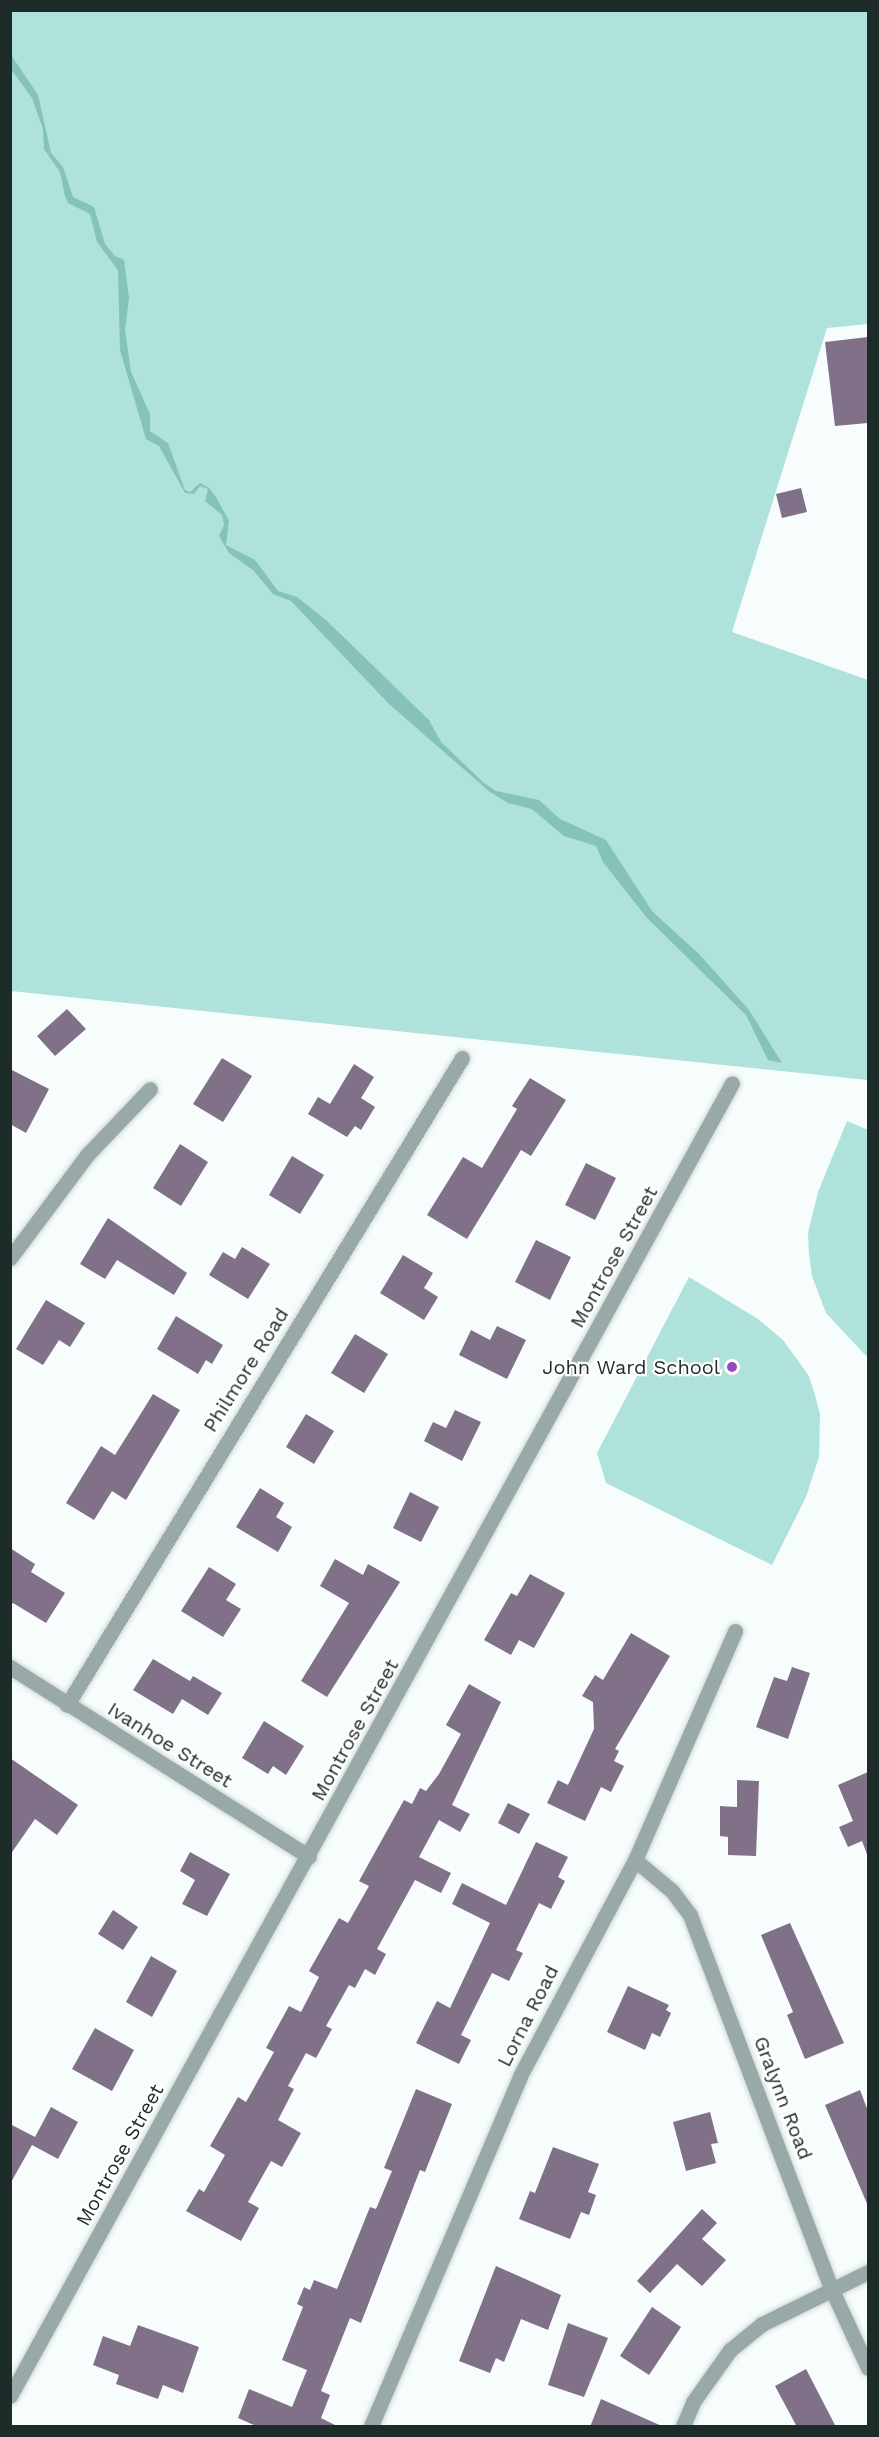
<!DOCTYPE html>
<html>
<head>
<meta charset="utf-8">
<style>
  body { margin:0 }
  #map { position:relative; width:879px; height:2437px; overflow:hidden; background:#f6fdfc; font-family:"Work Sans",sans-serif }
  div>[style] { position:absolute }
  .green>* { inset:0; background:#aee2db }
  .water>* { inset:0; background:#85c2ba }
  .building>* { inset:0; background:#807189 }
  .roads { filter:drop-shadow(0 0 2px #cfd7d6) drop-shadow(0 0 2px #cfd7d6) }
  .minor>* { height:15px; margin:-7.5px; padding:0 7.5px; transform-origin:7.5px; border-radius:7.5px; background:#99a9a7 }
  .dots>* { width:16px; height:16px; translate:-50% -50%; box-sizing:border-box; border:3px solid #fff; border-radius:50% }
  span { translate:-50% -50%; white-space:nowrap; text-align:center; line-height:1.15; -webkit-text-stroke:4.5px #fff; paint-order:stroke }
  .street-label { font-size:20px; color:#1d2b29 }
  .poi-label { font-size:20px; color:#1d2b29 }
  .right { translate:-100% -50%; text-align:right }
  .frame { position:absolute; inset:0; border:12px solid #1d2b29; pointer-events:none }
</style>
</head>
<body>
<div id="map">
  <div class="green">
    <div style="clip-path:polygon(11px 11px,868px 11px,868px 324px,827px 328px,732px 632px,868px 680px,868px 1080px,11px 991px)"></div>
    <div style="clip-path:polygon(847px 1121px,868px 1130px,868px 1358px,826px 1313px,812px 1276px,809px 1254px,808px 1233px,818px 1192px)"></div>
    <div style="clip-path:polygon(689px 1277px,758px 1319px,783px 1340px,809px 1376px,815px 1395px,820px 1414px,819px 1457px,806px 1497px,772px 1565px,606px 1483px,597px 1453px)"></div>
  </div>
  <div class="water">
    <div style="clip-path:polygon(11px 55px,38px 95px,51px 153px,63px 167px,73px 197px,94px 207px,105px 244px,115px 256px,124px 260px,129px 298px,125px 330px,131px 372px,150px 414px,150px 431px,168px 443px,185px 490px,190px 492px,200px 483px,209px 488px,216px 497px,229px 521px,226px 545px,255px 560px,278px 591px,297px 597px,326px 620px,429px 720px,441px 742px,484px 783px,496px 791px,539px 800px,560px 819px,606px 840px,652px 911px,700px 955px,749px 1010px,782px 1063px,768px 1060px,746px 1015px,647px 918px,603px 862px,596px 846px,564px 836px,532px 809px,508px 803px,490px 792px,389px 704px,291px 601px,273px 594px,253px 570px,229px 553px,219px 536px,224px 525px,222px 515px,205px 501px,208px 489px,200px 486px,194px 494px,185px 493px,159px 446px,146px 439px,120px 350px,118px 270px,97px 242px,90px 214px,68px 203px,65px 196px,60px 172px,44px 149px,43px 129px,32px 98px,11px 69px)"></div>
  </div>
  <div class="building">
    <div style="clip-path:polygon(868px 337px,868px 423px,835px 426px,825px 342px)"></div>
    <div style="clip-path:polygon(801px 488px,807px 512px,782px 518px,776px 494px)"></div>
    <div style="clip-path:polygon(67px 1009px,86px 1029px,55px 1056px,37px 1036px)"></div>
    <div style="clip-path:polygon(222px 1058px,252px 1076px,223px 1122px,193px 1104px)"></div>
    <div style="clip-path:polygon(354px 1064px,374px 1077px,361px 1098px,375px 1107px,361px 1130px,355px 1126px,347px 1137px,308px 1114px,318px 1097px,330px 1104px)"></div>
    <div style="clip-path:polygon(10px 1069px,49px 1089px,26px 1133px,10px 1124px)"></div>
    <div style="clip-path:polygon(530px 1078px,566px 1100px,531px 1156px,521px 1150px,467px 1239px,427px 1215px,463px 1157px,482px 1168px,517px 1109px,512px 1106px)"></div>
    <div style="clip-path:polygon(180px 1144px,208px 1162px,181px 1206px,153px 1188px)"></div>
    <div style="clip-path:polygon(292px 1156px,324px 1175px,300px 1214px,269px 1195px)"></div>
    <div style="clip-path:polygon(586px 1163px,616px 1178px,595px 1220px,565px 1205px)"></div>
    <div style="clip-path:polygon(108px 1218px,187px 1273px,174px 1295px,117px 1260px,105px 1279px,80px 1264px)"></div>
    <div style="clip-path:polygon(536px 1240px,571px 1257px,550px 1300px,515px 1282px)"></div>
    <div style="clip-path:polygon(242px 1247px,270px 1264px,248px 1299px,209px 1275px,223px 1252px,235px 1259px)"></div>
    <div style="clip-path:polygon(403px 1255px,433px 1273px,424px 1288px,438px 1297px,424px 1320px,380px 1293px)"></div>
    <div style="clip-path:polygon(46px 1300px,85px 1323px,70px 1347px,59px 1340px,43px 1365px,16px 1349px)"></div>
    <div style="clip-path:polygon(176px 1316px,223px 1345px,212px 1364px,206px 1360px,198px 1374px,157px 1349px)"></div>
    <div style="clip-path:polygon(497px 1326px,526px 1340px,507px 1379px,459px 1355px,471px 1330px,490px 1340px)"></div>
    <div style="clip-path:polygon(355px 1334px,388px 1354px,364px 1393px,331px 1373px)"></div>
    <div style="clip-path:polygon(153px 1394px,180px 1410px,126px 1500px,112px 1491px,94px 1520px,66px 1503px,101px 1446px,115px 1455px)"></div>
    <div style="clip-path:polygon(455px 1410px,481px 1422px,462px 1461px,424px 1441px,433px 1422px,446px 1428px)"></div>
    <div style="clip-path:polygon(306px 1414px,334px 1431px,314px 1464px,286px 1447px)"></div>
    <div style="clip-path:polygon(260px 1488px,284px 1503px,276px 1517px,292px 1527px,278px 1552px,236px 1527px)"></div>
    <div style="clip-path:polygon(410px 1492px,439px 1507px,421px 1542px,393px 1528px)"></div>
    <div style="clip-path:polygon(10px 1548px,35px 1564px,31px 1572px,65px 1593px,46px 1623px,13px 1603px,10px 1606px)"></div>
    <div style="clip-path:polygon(335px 1559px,363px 1575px,368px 1564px,400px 1582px,327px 1697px,301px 1681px,349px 1603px,320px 1586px)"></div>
    <div style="clip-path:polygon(209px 1567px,236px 1584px,226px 1600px,241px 1609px,223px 1637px,181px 1611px)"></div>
    <div style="clip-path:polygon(530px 1574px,565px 1593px,534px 1648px,519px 1640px,511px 1655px,484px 1640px,511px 1593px,517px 1596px)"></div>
    <div style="clip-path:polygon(631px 1633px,670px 1656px,615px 1749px,619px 1751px,614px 1761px,624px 1766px,611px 1792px,601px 1787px,585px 1821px,547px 1803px,558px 1780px,568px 1785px,594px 1729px,593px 1702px,582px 1696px,595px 1675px,603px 1680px)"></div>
    <div style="clip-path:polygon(153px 1659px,190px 1681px,193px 1676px,222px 1693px,208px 1715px,182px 1699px,173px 1714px,133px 1690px)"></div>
    <div style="clip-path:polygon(792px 1667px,810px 1673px,788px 1739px,756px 1727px,774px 1677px,787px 1681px)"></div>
    <div style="clip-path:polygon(469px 1684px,501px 1702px,452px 1805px,470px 1814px,460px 1832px,439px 1820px,419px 1857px,451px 1873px,441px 1893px,415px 1880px,377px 1949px,386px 1954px,375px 1975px,365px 1969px,355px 1988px,349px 1985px,326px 2026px,332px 2029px,316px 2058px,306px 2053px,288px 2086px,294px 2089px,278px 2120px,301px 2133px,282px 2167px,271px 2161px,248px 2202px,259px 2208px,241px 2241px,186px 2211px,199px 2189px,204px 2192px,225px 2155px,210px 2146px,238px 2097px,246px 2102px,274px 2052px,266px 2048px,289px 2006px,301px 2012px,319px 1977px,309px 1971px,339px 1918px,348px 1923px,369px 1886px,359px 1881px,404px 1800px,412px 1804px,420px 1788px,426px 1791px,439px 1774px,461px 1734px,446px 1725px)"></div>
    <div style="clip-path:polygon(264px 1721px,304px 1746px,286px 1775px,273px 1766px,268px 1774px,242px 1758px)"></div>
    <div style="clip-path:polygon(10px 1758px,78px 1805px,57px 1835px,35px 1819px,10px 1855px)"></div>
    <div style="clip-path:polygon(868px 1772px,868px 1857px,862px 1841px,848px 1847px,839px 1827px,853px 1821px,838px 1785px)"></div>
    <div style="clip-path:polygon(737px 1780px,759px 1781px,756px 1856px,728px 1855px,728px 1837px,720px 1836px,720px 1806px,737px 1807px)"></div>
    <div style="clip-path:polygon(508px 1803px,530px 1814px,519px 1834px,498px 1823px)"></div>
    <div style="clip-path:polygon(536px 1842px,568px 1857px,558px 1877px,565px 1881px,551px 1909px,539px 1903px,516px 1950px,523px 1953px,509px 1981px,492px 1973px,461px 2035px,471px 2040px,459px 2064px,416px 2043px,437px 2001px,450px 2008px,490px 1923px,452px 1904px,462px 1883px,506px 1905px)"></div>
    <div style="clip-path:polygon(190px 1852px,230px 1874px,207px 1916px,182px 1904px,195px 1880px,180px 1871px)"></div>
    <div style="clip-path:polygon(113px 1910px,138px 1927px,123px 1950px,98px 1934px)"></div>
    <div style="clip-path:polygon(790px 1923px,844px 2043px,805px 2059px,787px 2015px,793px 2012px,761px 1935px)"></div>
    <div style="clip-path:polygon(151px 1956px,177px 1971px,152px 2017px,126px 2002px)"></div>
    <div style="clip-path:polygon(628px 1986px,669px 2005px,666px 2010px,671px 2013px,660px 2037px,652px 2033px,645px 2050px,607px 2032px)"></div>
    <div style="clip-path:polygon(95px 2028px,134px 2050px,112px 2091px,72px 2069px)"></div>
    <div style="clip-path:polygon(416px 2089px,452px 2104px,425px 2172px,420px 2170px,361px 2323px,350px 2318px,321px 2391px,330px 2395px,321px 2418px,339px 2427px,258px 2427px,238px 2418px,249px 2389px,292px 2407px,307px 2370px,282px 2360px,303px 2307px,297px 2304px,304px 2287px,310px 2290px,314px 2280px,337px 2289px,370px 2207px,376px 2209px,392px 2171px,384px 2168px)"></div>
    <div style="clip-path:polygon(860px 2090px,868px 2111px,868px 2206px,825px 2105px)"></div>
    <div style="clip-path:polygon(51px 2107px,78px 2122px,58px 2159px,32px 2145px,10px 2184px,10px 2124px,35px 2137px)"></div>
    <div style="clip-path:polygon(710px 2112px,718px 2143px,711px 2144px,716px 2163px,686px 2171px,673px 2122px)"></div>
    <div style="clip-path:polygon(553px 2147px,599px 2164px,588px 2192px,596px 2195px,589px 2215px,581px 2212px,570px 2239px,519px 2219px,530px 2191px,535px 2193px)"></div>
    <div style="clip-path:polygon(702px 2209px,717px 2223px,702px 2239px,726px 2260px,702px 2286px,677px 2264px,650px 2293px,637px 2281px)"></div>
    <div style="clip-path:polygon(496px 2266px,561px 2295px,548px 2330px,521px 2319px,504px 2362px,496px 2358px,490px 2373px,459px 2361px)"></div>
    <div style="clip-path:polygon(652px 2307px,681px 2327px,649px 2375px,620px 2356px)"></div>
    <div style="clip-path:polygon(568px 2323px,608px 2338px,584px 2397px,548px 2385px)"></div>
    <div style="clip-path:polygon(138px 2325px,199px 2347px,183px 2393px,163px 2385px,158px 2399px,116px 2384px,119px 2375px,93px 2365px,103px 2336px,130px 2346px)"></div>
    <div style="clip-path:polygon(806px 2369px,836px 2427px,797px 2427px,775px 2386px)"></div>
    <div style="clip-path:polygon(601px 2399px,664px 2427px,590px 2427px)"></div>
  </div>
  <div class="roads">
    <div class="minor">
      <div style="left:10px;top:1258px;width:129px;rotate:-53.2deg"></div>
      <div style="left:87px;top:1155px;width:91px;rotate:-46.3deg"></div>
      <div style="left:10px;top:1667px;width:354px;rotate:32.4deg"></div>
      <div style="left:67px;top:1705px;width:758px;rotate:-58.6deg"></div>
      <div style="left:635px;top:1860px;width:48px;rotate:40deg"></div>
      <div style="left:672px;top:1891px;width:30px;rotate:53deg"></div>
      <div style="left:690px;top:1915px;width:399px;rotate:69.3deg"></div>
      <div style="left:831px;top:2288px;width:88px;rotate:65.2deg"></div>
      <div style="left:10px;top:2396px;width:1498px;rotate:-61.19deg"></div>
      <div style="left:371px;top:2426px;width:380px;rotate:-66.9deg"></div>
      <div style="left:520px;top:2076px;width:245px;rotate:-62deg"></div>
      <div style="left:635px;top:1860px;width:250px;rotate:-66.4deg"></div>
      <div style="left:683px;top:2426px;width:26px;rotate:-67deg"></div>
      <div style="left:693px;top:2402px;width:64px;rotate:-54.6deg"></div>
      <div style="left:730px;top:2350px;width:41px;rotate:-39.1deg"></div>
      <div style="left:762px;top:2324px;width:118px;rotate:-26.1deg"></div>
    </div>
  </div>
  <div class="dots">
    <div style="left:732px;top:1367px;background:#974cbe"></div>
  </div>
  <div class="street-label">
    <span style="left:614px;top:1257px;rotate:-61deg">Montrose Street</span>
    <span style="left:246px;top:1370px;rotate:-58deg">Philmore Road</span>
    <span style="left:355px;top:1730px;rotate:-61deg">Montrose Street</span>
    <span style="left:170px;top:1745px;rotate:32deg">Ivanhoe Street</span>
    <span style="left:528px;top:2016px;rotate:-63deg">Lorna Road</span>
    <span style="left:783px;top:2098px;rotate:69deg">Gralynn Road</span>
    <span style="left:120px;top:2155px;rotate:-61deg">Montrose Street</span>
  </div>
  <div class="poi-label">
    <span class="right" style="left:720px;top:1367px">John Ward School</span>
  </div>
  <div class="frame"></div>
</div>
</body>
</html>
